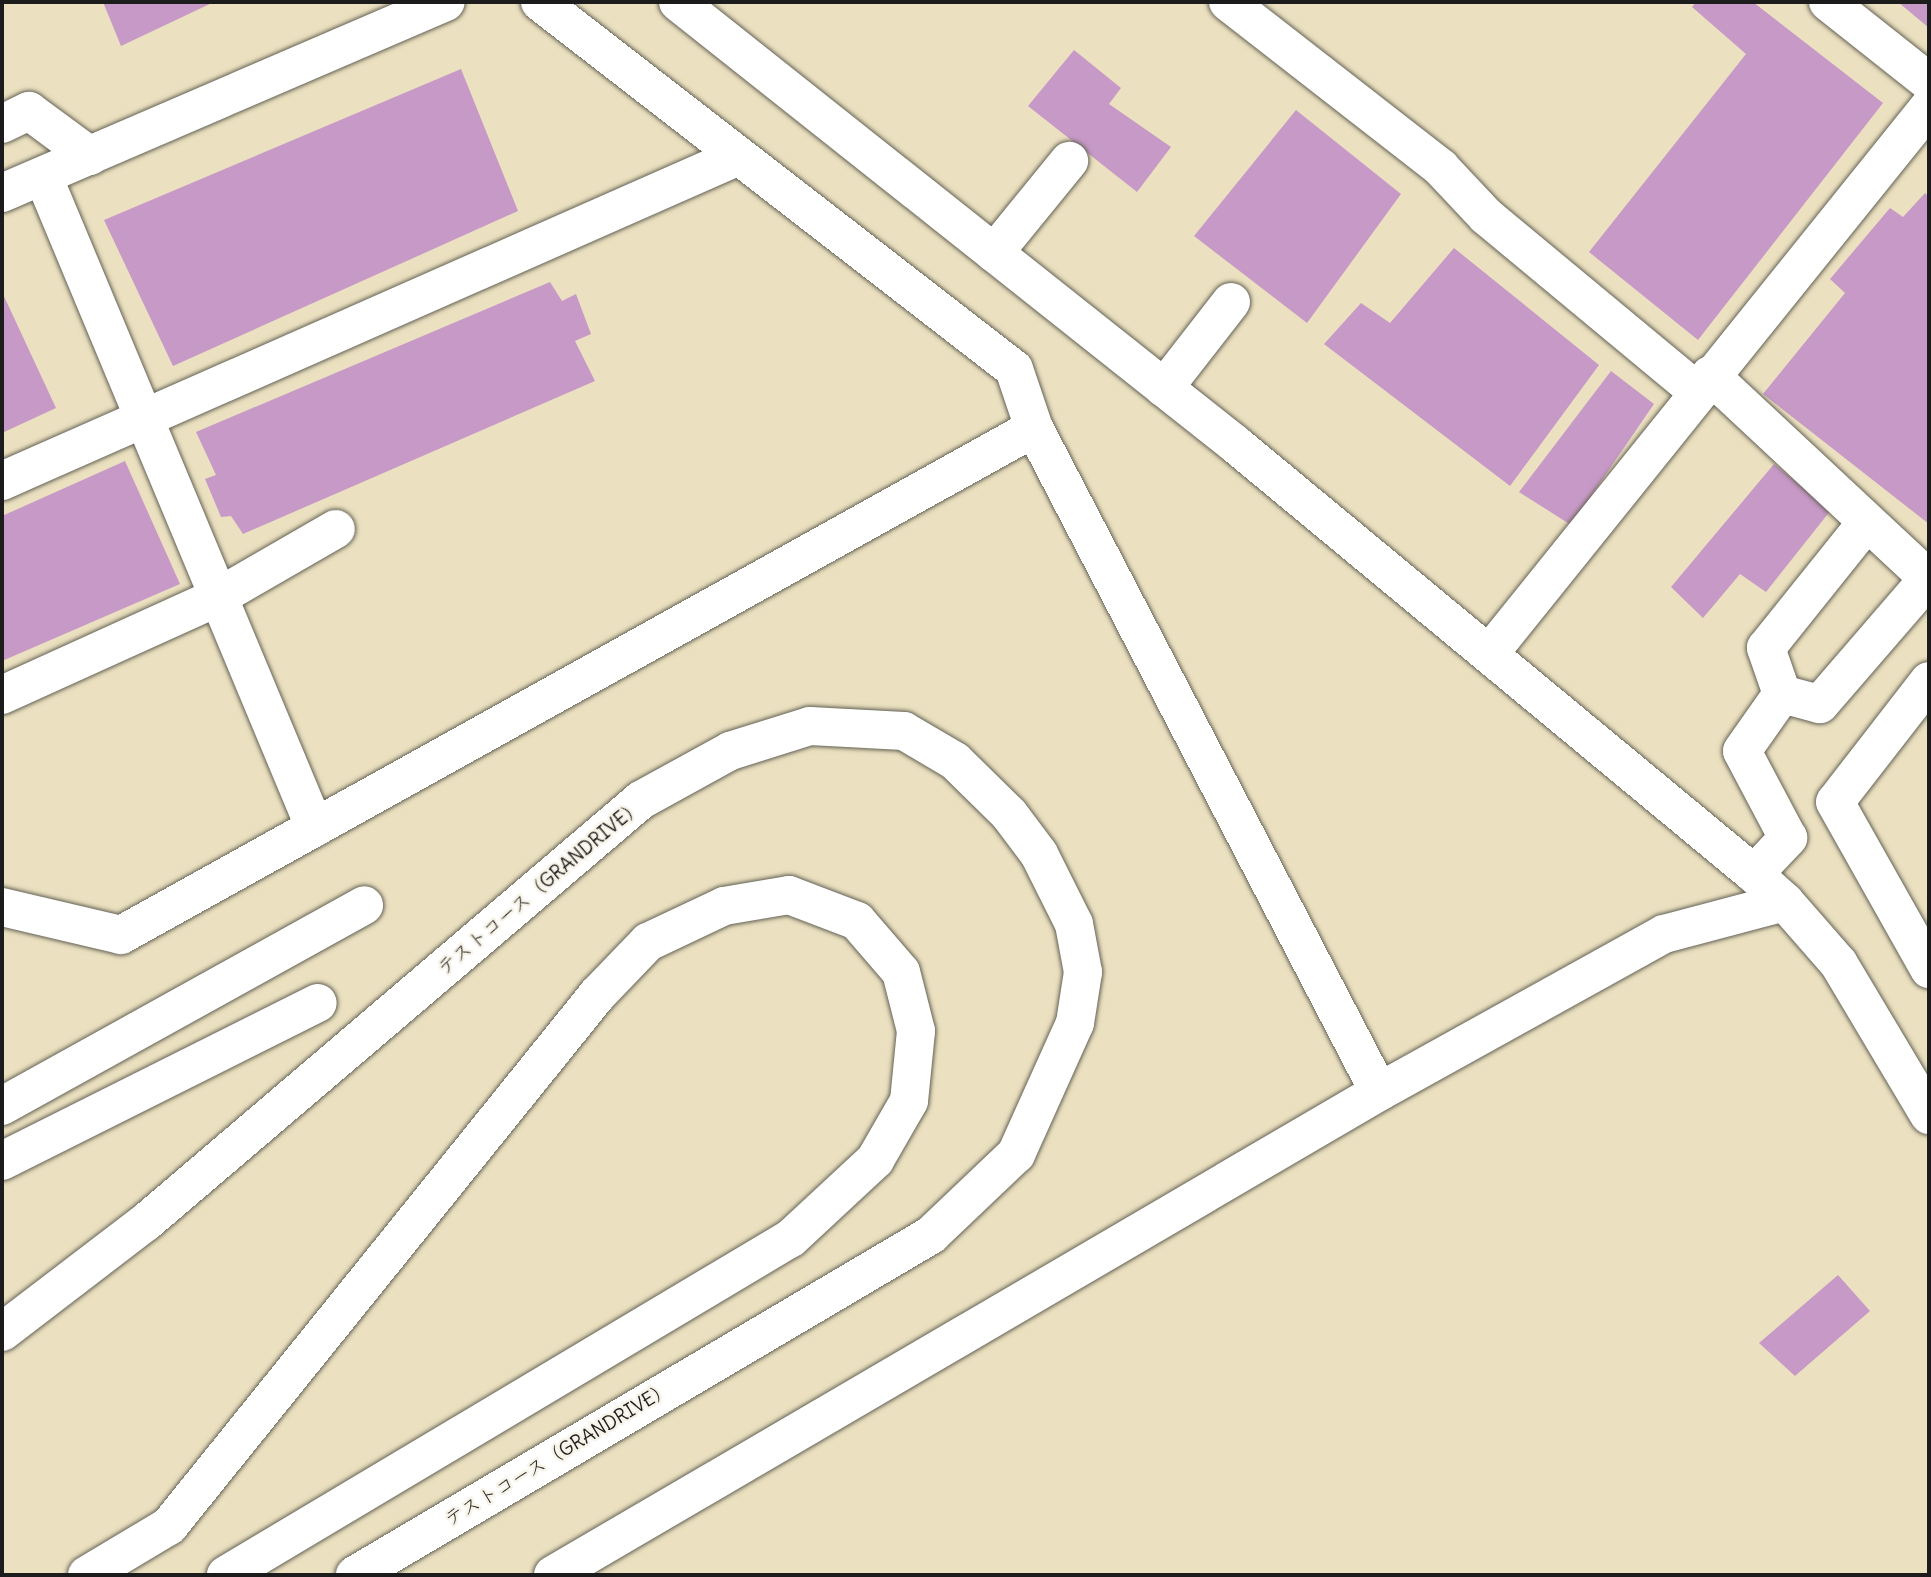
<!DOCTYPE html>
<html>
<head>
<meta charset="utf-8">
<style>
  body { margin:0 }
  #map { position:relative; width:1931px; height:1577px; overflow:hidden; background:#ebe1c0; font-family:Delius,"Klee One",sans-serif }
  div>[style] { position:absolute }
  .building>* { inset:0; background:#c799c7 }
  .roads { filter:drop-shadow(0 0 2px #646155) drop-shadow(0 0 2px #646155) }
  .minor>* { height:38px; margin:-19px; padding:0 19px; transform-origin:19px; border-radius:19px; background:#fff }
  span { translate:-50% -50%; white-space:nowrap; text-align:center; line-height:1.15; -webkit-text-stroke:5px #f7f3e8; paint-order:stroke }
  .street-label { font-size:19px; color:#1c1c1c }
  .frame { position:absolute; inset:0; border:4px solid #1c1c1c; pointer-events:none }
</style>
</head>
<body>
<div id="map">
  <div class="building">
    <div style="clip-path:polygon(103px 2px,214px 2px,121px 46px)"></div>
    <div style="clip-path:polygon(1696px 2px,1753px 2px,1883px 103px,1698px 340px,1589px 252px,1746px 54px,1692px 7px)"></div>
    <div style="clip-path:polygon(1898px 2px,1929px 2px,1929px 28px)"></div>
    <div style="clip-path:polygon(1074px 50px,1121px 88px,1109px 104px,1171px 147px,1137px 192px,1028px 106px)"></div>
    <div style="clip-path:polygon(461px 69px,518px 211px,173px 366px,104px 220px)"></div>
    <div style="clip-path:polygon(1296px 110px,1401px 194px,1307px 323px,1194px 236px)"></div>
    <div style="clip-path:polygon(1925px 193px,1929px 197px,1929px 524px,1763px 394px,1845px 293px,1830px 279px,1890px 208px,1903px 217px)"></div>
    <div style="clip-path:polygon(1454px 248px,1599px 365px,1510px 486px,1324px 344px,1361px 303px,1390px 323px)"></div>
    <div style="clip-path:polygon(550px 282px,562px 301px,576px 294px,591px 334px,575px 341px,595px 381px,243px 534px,231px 516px,221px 517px,205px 479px,216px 475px,196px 432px)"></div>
    <div style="clip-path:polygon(2px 292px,56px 408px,2px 433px)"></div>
    <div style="clip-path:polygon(1611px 371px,1654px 404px,1571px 525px,1519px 492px)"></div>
    <div style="clip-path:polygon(125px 461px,180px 584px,2px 661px,2px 516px)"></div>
    <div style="clip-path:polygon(1774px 464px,1831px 510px,1766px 592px,1740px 574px,1703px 618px,1671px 587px)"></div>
    <div style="clip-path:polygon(1838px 1275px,1870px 1311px,1795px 1376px,1759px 1343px)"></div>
  </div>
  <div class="roads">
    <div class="minor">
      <div style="left:540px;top:2px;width:599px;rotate:37.75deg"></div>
      <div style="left:1014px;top:369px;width:62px;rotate:71.3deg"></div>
      <div style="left:678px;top:2px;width:711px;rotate:38.43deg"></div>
      <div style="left:1235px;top:444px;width:674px;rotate:39.64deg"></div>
      <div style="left:1754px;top:874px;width:42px;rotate:42.1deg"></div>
      <div style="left:1785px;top:902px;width:82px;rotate:48.9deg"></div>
      <div style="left:1839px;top:964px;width:176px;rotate:59.2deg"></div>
      <div style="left:1228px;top:2px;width:270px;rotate:37.9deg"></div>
      <div style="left:1441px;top:168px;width:66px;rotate:46.8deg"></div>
      <div style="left:1486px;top:216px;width:274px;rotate:39.7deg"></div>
      <div style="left:1828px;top:2px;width:129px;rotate:38.4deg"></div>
      <div style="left:2px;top:124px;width:30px;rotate:-26deg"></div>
      <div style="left:29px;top:111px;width:76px;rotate:36.4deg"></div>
      <div style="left:43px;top:176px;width:706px;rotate:67.36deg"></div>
      <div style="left:2px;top:193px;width:483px;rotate:-23.3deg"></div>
      <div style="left:994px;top:253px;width:119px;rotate:-50.8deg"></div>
      <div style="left:1710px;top:375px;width:299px;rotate:43deg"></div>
      <div style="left:1164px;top:388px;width:109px;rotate:-52.1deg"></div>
      <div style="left:2px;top:481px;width:805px;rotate:-23.8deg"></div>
      <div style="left:1489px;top:654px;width:702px;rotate:-51.19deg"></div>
      <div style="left:1929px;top:681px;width:153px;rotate:127.8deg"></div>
      <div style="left:1835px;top:802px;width:192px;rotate:60.6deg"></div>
      <div style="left:1782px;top:694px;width:49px;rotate:-109.2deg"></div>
      <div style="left:1766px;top:648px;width:160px;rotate:-51.3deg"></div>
      <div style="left:2px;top:695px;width:237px;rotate:-24.4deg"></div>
      <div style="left:218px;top:597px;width:136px;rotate:-30deg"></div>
      <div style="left:1754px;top:874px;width:50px;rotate:-46.6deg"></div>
      <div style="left:1788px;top:838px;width:98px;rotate:-117.9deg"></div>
      <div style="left:1742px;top:751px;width:70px;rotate:-54.9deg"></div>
      <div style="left:1782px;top:694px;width:39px;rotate:15deg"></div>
      <div style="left:1820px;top:704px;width:165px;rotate:-49.2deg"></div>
      <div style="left:2px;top:907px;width:122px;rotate:13.2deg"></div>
      <div style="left:121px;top:935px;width:1044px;rotate:-29.04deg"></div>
      <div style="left:1034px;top:428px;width:748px;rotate:62.54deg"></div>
      <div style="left:2px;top:1106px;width:414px;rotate:-29deg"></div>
      <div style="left:2px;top:1161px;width:353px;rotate:-26.6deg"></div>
      <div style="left:2px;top:1332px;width:181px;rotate:-37.4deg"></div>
      <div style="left:146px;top:1222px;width:650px;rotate:-40.45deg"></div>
      <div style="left:641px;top:800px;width:102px;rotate:-28.8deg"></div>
      <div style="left:730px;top:751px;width:84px;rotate:-17.4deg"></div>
      <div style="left:810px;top:726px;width:94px;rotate:3deg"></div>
      <div style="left:904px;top:731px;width:59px;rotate:30.5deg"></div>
      <div style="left:955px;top:761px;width:76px;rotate:44.5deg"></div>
      <div style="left:1009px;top:814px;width:50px;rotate:53.1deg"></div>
      <div style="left:1039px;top:854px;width:78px;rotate:63.4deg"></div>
      <div style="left:1074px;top:924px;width:49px;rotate:79.4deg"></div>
      <div style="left:1083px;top:972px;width:52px;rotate:98.9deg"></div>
      <div style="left:1075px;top:1023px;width:144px;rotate:114.2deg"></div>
      <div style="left:1016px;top:1154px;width:117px;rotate:136.4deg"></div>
      <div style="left:931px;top:1235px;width:669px;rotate:149.45deg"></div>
      <div style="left:87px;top:1575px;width:96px;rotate:-30.9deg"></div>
      <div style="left:169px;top:1526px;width:682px;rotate:-51.13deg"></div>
      <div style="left:597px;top:995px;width:74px;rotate:-46.1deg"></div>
      <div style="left:648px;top:942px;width:84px;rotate:-25.3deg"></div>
      <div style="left:724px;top:906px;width:66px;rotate:-9.6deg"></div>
      <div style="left:789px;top:895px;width:73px;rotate:20.9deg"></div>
      <div style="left:857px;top:921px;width:67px;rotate:49.2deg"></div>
      <div style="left:901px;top:972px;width:61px;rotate:75.7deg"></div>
      <div style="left:916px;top:1031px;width:70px;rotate:95.7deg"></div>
      <div style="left:909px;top:1101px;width:68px;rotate:120deg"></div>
      <div style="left:875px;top:1160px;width:115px;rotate:137.1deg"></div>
      <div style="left:791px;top:1238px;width:658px;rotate:149.19deg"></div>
      <div style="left:553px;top:1575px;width:957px;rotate:-30.32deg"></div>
      <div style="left:1379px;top:1092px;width:326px;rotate:-29deg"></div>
      <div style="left:1664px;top:934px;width:125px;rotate:-14.8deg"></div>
    </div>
  </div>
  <div class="street-label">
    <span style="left:540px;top:887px;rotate:-40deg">テストコース（GRANDRIVE）</span>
    <span style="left:558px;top:1454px;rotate:-31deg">テストコース（GRANDRIVE）</span>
  </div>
  <div class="frame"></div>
</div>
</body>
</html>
